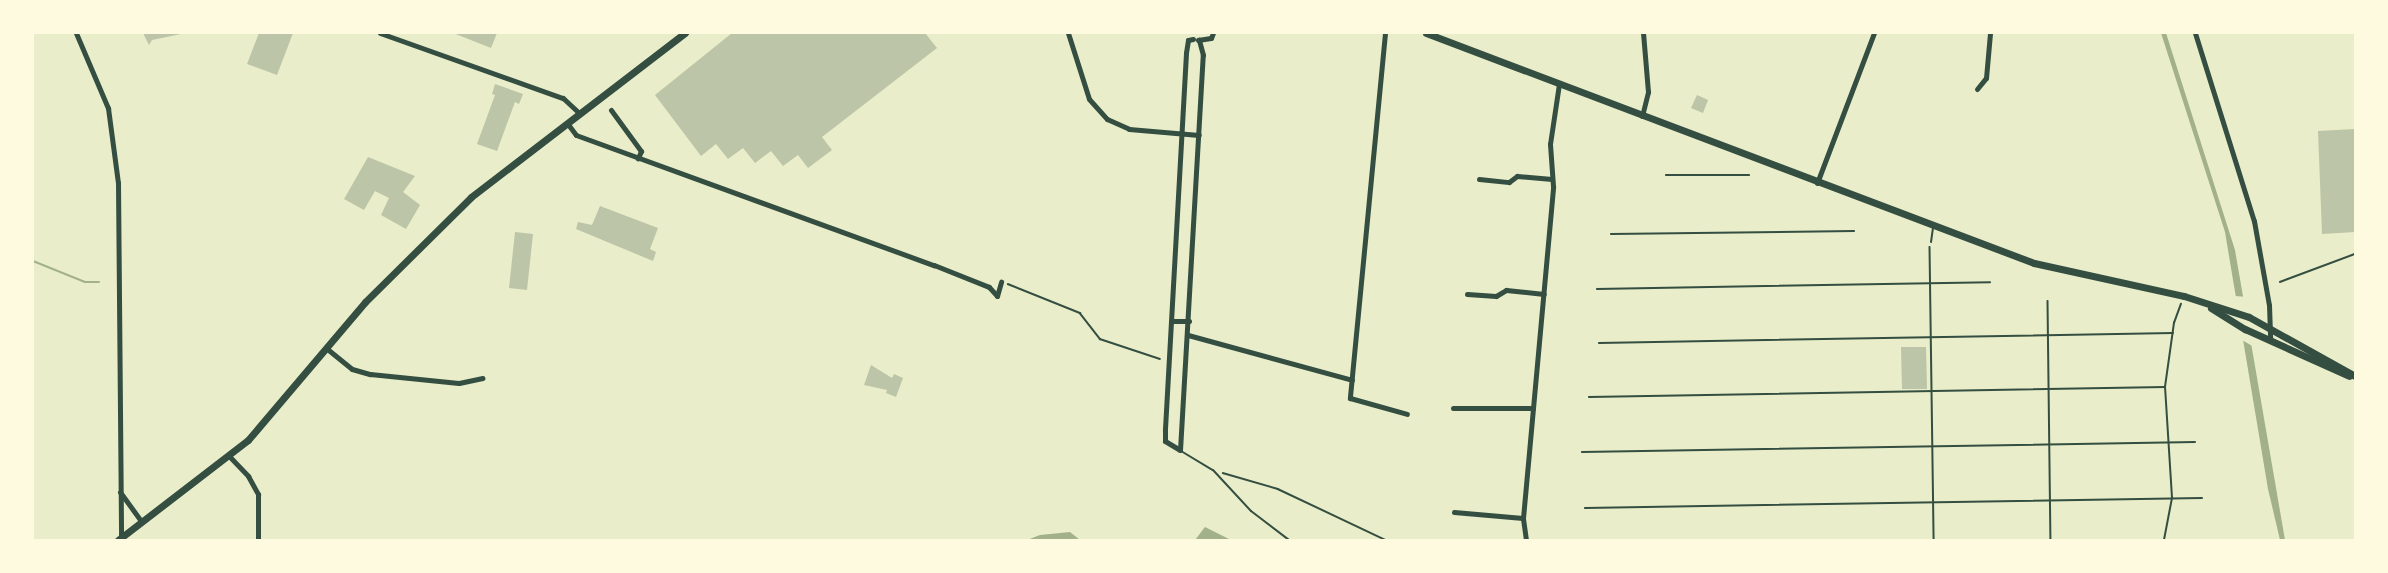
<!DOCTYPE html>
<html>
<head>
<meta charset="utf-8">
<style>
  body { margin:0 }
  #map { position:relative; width:2388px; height:573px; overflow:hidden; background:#e9edc9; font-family:Mulish,sans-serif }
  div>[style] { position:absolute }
  .water>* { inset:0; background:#a3b18a }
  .pier>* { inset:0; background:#e9edc9 }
  .stream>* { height:2px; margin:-1px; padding:0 1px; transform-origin:1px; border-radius:1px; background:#a3b18a }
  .building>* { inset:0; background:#bcc5a7 }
  .path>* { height:1.5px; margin:-0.75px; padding:0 0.75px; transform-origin:0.75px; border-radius:0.75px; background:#344e41 }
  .service>* { height:2px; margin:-1px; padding:0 1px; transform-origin:1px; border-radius:1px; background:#344e41 }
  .minor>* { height:5px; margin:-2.5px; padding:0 2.5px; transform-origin:2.5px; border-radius:2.5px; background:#344e41 }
  .secondary>* { height:7px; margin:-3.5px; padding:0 3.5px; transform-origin:3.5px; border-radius:3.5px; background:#344e41 }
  span { translate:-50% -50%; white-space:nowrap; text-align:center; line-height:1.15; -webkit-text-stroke:5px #fefae0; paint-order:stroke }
  .frame { position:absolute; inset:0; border:34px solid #fefae0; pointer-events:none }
</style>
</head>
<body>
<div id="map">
  <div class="water">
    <div style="clip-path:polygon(2161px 33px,2166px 33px,2235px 250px,2285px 540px,2280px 540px,2268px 489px,2225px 232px)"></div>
    <div style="clip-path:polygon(1205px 527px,1229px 539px,1230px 540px,1195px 540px)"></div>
    <div style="clip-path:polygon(1070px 532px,1080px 540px,1027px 540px,1040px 535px)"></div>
  </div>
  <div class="pier">
    <div style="clip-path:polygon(2235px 296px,2248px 297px,2254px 347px,2242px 340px)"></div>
  </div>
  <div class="stream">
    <div style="left:33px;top:261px;width:56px;rotate:22deg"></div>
    <div style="left:85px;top:282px;width:14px"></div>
  </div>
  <div class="building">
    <div style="clip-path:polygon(143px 33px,181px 33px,181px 34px,152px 40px,149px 45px)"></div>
    <div style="clip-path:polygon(259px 33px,293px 33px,277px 75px,247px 64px)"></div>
    <div style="clip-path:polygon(453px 33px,497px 33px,491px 48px)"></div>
    <div style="clip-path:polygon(732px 33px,925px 33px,937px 48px,822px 137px,832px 150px,808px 168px,798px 155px,783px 166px,771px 151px,755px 163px,743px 148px,728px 159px,716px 144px,701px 156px,655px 95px)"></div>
    <div style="clip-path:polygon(495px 84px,523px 94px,519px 104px,515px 102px,497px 151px,477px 144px,495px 95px,492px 94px)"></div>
    <div style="clip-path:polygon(1697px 95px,1708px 100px,1703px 113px,1691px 108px)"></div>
    <div style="clip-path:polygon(2355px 129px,2355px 232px,2322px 234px,2318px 131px)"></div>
    <div style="clip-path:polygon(368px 157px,415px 176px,403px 192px,420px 205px,406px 229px,381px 215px,389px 198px,375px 191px,364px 210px,344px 199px)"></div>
    <div style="clip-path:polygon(600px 206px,658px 228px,650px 249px,656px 252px,653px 261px,576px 229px,578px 222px,592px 225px)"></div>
    <div style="clip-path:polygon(515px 232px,533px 234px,527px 290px,509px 288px)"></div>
    <div style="clip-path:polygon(1901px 347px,1926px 347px,1927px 389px,1902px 389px)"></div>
    <div style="clip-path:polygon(871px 365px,892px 378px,894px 374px,903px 378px,896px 397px,886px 393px,887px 390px,864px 385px)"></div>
  </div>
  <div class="path">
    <div style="left:1666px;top:175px;width:83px"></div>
    <div style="left:1611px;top:234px;width:243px;rotate:-0.7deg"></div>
    <div style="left:1930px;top:247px;width:293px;rotate:89.2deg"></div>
    <div style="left:2280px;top:282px;width:80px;rotate:-20.5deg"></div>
    <div style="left:1008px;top:284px;width:78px;rotate:21.9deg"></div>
    <div style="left:1080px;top:313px;width:33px;rotate:52deg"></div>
    <div style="left:1100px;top:339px;width:63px;rotate:18.4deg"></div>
    <div style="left:1597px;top:289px;width:393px;rotate:-1deg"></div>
    <div style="left:2048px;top:301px;width:239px;rotate:89.3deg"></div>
    <div style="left:1599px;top:343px;width:574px;rotate:-1deg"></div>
    <div style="left:1589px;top:397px;width:576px;rotate:-0.99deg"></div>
    <div style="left:1582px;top:452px;width:613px;rotate:-0.93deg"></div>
    <div style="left:1223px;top:473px;width:57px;rotate:16.2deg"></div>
    <div style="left:1278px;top:489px;width:119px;rotate:25.3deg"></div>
    <div style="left:1585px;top:508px;width:617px;rotate:-0.93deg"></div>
    <div style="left:2164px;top:540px;width:43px;rotate:-79.2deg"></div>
    <div style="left:2172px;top:498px;width:111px;rotate:-93.6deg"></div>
    <div style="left:2165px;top:387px;width:65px;rotate:-82deg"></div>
    <div style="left:2174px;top:323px;width:20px;rotate:-70deg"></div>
  </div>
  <div class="service">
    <div style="left:1931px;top:242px;width:15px;rotate:-82deg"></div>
    <div style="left:1181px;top:451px;width:37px;rotate:31deg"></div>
    <div style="left:1213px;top:470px;width:56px;rotate:47.2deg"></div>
    <div style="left:1251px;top:511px;width:48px;rotate:37.3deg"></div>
  </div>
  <div class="minor">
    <div style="left:76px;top:33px;width:82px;rotate:66.9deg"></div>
    <div style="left:108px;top:108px;width:76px;rotate:82.4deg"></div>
    <div style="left:118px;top:183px;width:355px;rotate:89.5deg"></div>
    <div style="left:380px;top:33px;width:194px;rotate:19.6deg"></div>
    <div style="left:563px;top:98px;width:22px;rotate:43deg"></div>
    <div style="left:1068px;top:33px;width:69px;rotate:72.3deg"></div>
    <div style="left:1089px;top:99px;width:27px;rotate:48deg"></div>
    <div style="left:1107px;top:119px;width:24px;rotate:24deg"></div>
    <div style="left:1129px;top:129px;width:70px;rotate:4.9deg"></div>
    <div style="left:1385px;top:33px;width:367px;rotate:95.5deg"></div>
    <div style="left:1350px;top:398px;width:59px;rotate:15.7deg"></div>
    <div style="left:2195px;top:33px;width:197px;rotate:72.6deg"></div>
    <div style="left:2254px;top:221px;width:85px;rotate:79.9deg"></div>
    <div style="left:2269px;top:305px;width:36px;rotate:88deg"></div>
    <div style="left:1193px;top:39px;width:5px;rotate:169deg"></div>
    <div style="left:1188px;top:40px;width:13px;rotate:99deg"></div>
    <div style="left:1186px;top:53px;width:378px;rotate:93.2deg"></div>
    <div style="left:1165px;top:430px;width:11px;rotate:90deg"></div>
    <div style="left:1165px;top:441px;width:17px;rotate:31deg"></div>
    <div style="left:1180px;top:450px;width:396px;rotate:-86.7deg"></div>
    <div style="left:1203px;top:55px;width:16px;rotate:-105deg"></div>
    <div style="left:1198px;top:40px;width:13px;rotate:-9deg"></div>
    <div style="left:1211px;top:38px;width:5px;rotate:-68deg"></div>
    <div style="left:1977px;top:89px;width:14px;rotate:-51deg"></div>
    <div style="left:1986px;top:78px;width:45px;rotate:-84.9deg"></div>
    <div style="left:611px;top:110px;width:51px;rotate:53.8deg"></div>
    <div style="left:641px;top:151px;width:8px;rotate:113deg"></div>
    <div style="left:1642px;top:116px;width:25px;rotate:-76deg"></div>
    <div style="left:1648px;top:92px;width:59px;rotate:-94.8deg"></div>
    <div style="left:567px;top:123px;width:15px;rotate:53deg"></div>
    <div style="left:576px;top:135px;width:381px;rotate:20deg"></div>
    <div style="left:934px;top:265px;width:59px;rotate:21.8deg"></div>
    <div style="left:989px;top:287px;width:12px;rotate:48deg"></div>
    <div style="left:997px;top:296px;width:15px;rotate:-74deg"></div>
    <div style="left:1479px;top:179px;width:30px;rotate:6deg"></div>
    <div style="left:1509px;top:182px;width:10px;rotate:-37deg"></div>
    <div style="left:1517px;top:176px;width:35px;rotate:5deg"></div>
    <div style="left:1817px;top:183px;width:160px;rotate:-69.2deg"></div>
    <div style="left:1467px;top:294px;width:29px;rotate:4deg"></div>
    <div style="left:1496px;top:296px;width:12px;rotate:-31deg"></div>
    <div style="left:1506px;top:290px;width:38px;rotate:6deg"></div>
    <div style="left:1171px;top:321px;width:18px"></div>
    <div style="left:1188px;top:335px;width:170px;rotate:15.3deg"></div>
    <div style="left:326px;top:348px;width:33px;rotate:39deg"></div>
    <div style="left:352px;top:369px;width:19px;rotate:16deg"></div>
    <div style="left:370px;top:374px;width:89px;rotate:5.8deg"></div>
    <div style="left:459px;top:383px;width:24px;rotate:-12deg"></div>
    <div style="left:1453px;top:408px;width:80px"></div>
    <div style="left:229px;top:456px;width:28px;rotate:46deg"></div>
    <div style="left:248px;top:476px;width:21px;rotate:61deg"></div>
    <div style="left:258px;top:494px;width:46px;rotate:90deg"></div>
    <div style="left:120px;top:492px;width:37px;rotate:54deg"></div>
    <div style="left:1454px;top:512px;width:69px;rotate:5deg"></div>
    <div style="left:1526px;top:540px;width:22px;rotate:-98deg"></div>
    <div style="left:1523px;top:518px;width:333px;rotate:-84.8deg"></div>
    <div style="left:1553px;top:186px;width:42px;rotate:-94.1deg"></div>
    <div style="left:1550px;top:144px;width:61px;rotate:-81.5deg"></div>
  </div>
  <div class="secondary">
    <div style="left:1426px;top:33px;width:650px;rotate:20.72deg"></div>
    <div style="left:2034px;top:263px;width:154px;rotate:12.4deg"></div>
    <div style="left:2184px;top:296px;width:68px;rotate:17.9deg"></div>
    <div style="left:2249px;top:317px;width:121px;rotate:29.1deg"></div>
    <div style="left:2211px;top:308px;width:40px;rotate:32deg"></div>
    <div style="left:2245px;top:329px;width:114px;rotate:24.3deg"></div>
    <div style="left:118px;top:540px;width:164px;rotate:-37.6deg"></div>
    <div style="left:248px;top:440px;width:181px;rotate:-49.7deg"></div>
    <div style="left:365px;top:302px;width:149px;rotate:-44.7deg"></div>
    <div style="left:471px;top:197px;width:270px;rotate:-37.5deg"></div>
  </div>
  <div class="frame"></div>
</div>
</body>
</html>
